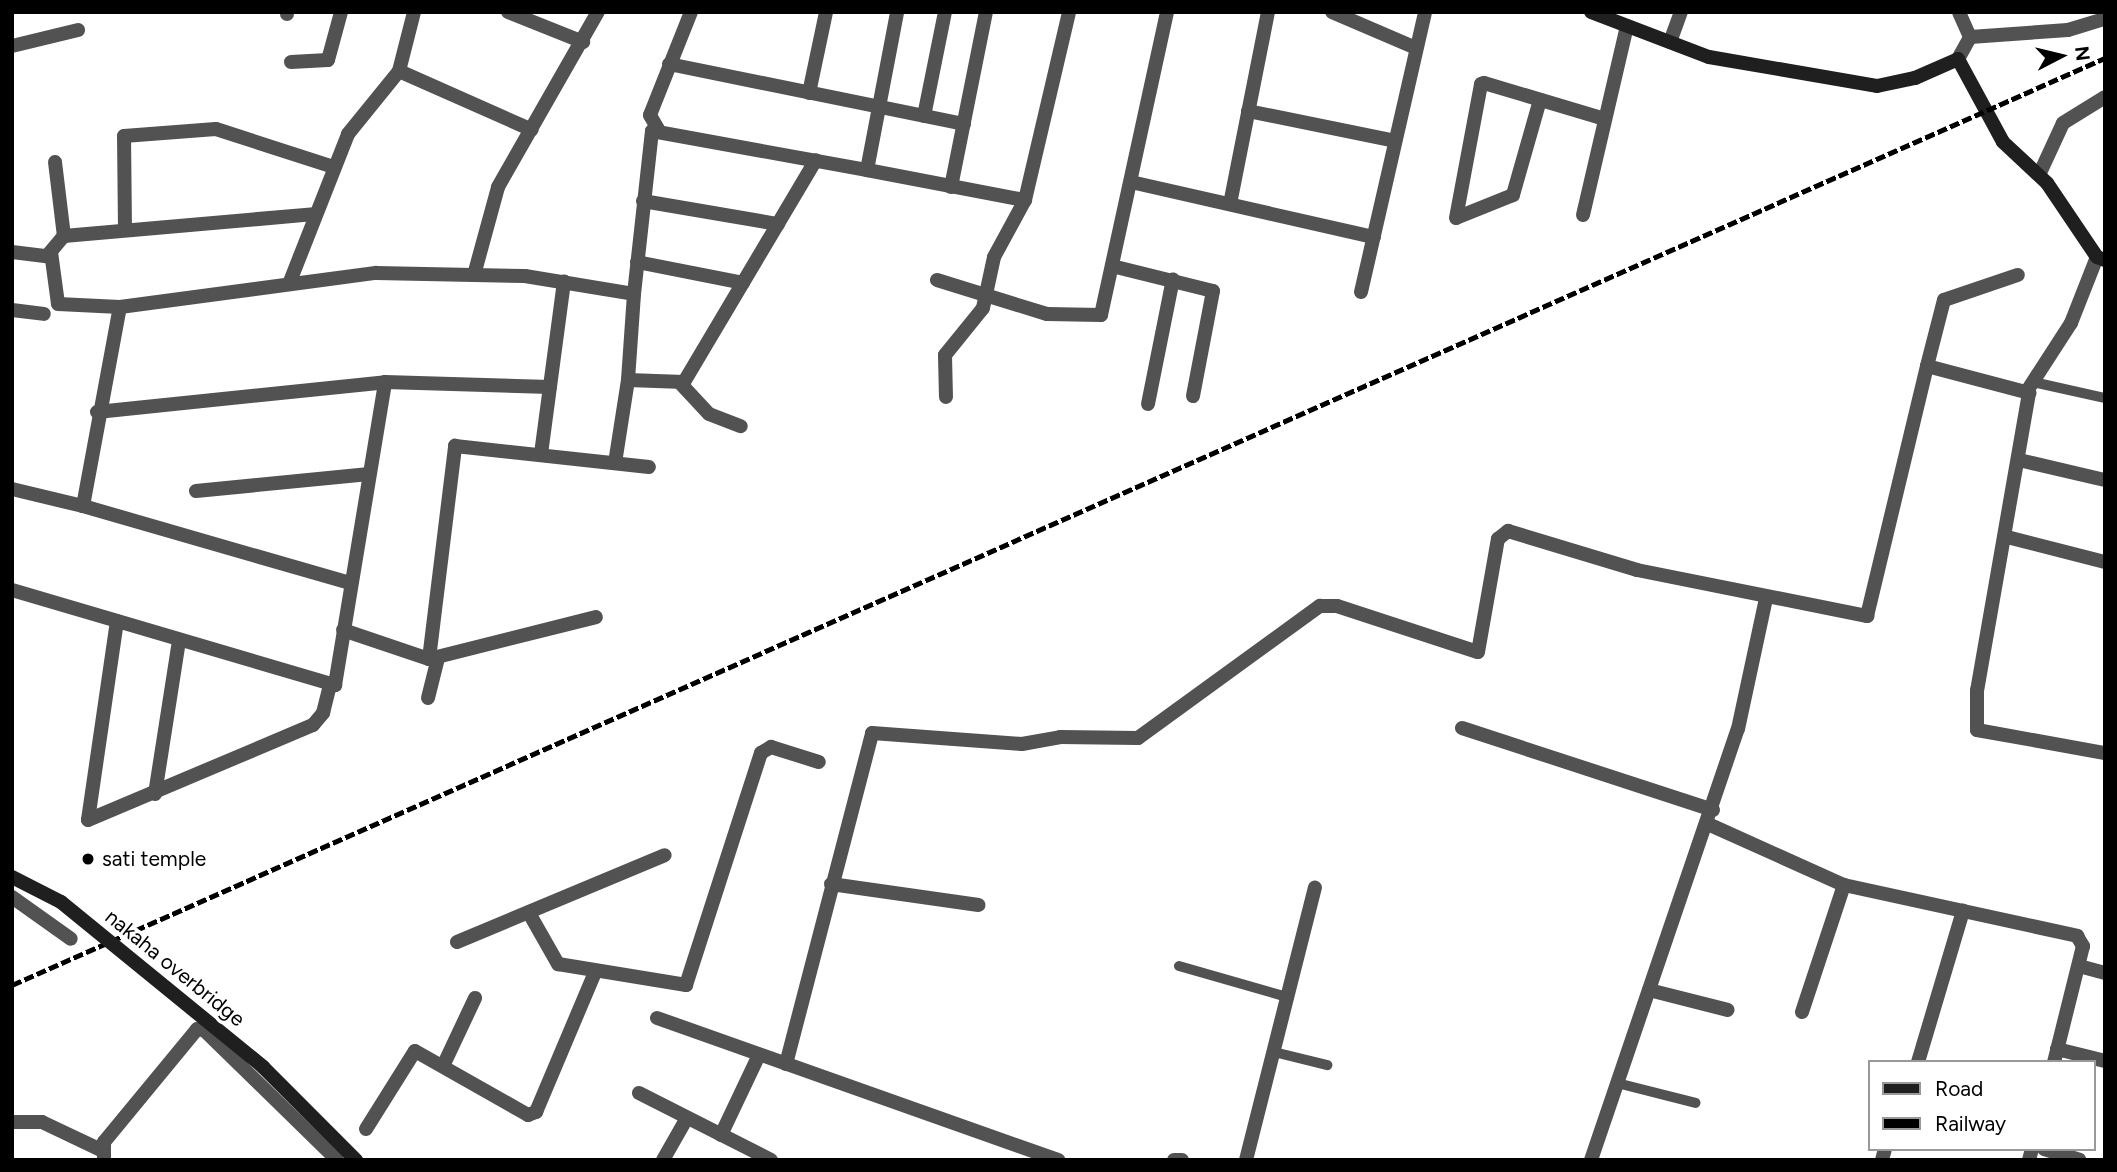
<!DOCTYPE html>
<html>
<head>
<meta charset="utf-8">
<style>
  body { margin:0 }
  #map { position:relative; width:2117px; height:1172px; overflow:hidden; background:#fff; font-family:Figtree,sans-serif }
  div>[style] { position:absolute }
  .lane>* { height:10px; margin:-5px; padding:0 5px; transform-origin:5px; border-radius:5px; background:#525252 }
  .street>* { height:14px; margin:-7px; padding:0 7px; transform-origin:7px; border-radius:7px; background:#525252 }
  .secondary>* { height:14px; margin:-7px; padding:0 7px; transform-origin:7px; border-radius:7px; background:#1f1f1f }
  .rail>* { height:5px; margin-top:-2.5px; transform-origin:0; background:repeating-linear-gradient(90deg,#000 0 10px,transparent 0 13.5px) }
  .secondary-bridge>* { height:14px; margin:-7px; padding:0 7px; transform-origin:7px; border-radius:7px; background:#1f1f1f }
  .dots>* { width:19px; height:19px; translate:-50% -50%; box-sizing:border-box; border:4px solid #fff; border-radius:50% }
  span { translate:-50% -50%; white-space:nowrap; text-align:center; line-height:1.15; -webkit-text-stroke:7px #fff; paint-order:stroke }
  .poi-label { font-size:21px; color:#000 }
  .left { translate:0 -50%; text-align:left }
  .street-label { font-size:21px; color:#000 }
  .frame { position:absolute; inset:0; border:14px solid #000; pointer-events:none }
  .legend { position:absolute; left:1868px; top:1060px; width:228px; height:91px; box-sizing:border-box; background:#fff; border:2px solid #999; margin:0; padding:9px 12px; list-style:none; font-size:21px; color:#000 }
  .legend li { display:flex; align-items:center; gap:14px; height:35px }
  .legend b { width:35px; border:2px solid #999 }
  .north { position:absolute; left:2026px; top:21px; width:70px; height:70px; -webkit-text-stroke:5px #fff; paint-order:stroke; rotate:83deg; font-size:19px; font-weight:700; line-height:28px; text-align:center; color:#000 }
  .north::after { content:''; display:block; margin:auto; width:24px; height:32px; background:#000; clip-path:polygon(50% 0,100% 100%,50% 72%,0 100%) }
</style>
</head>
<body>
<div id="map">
  <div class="lane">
    <div style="left:2033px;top:382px;width:74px;rotate:12.5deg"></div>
    <div style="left:1179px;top:966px;width:112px;rotate:16deg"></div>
    <div style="left:1274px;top:1052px;width:55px;rotate:13.8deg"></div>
    <div style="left:1617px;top:1083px;width:81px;rotate:14.2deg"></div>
  </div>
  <div class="street">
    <div style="left:508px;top:12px;width:81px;rotate:21.8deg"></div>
    <div style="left:1332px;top:12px;width:91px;rotate:23.2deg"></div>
    <div style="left:287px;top:14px;width:2px;rotate:-90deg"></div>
    <div style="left:1970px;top:37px;width:98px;rotate:-4.1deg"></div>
    <div style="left:2068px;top:30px;width:39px;rotate:-17deg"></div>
    <div style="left:1670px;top:42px;width:32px;rotate:-70deg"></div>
    <div style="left:12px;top:46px;width:68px;rotate:-13.6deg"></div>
    <div style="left:1958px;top:59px;width:25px;rotate:-61deg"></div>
    <div style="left:1970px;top:37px;width:27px;rotate:-114deg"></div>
    <div style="left:291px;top:62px;width:37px;rotate:-3deg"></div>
    <div style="left:328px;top:60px;width:50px;rotate:-74.8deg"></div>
    <div style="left:669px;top:64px;width:301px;rotate:11.5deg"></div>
    <div style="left:399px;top:71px;width:145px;rotate:23.9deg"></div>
    <div style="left:809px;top:93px;width:83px;rotate:-78.1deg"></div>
    <div style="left:1540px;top:100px;width:99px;rotate:105.9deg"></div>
    <div style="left:1513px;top:195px;width:61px;rotate:158deg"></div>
    <div style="left:1456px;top:218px;width:136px;rotate:-79.4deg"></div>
    <div style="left:1481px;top:84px;width:3px;rotate:-18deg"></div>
    <div style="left:1484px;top:83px;width:126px;rotate:16.6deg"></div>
    <div style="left:1248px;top:111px;width:150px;rotate:11.5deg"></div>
    <div style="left:924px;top:116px;width:106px;rotate:-78.6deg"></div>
    <div style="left:658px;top:129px;width:16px;rotate:-120deg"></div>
    <div style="left:650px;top:115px;width:111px;rotate:-68.3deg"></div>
    <div style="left:55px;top:162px;width:75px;rotate:83.1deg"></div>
    <div style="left:867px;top:170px;width:161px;rotate:10.8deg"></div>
    <div style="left:2039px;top:175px;width:57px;rotate:-65.2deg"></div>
    <div style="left:2063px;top:123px;width:49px;rotate:-31.8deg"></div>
    <div style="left:1131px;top:182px;width:249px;rotate:12.8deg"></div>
    <div style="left:951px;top:187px;width:178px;rotate:-78.7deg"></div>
    <div style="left:643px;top:201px;width:137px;rotate:9.7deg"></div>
    <div style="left:1230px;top:204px;width:196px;rotate:-78.8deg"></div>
    <div style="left:1583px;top:215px;width:194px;rotate:-76.9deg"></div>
    <div style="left:125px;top:230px;width:94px;rotate:-90.6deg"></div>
    <div style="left:124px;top:136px;width:92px;rotate:-4.4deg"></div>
    <div style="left:216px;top:129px;width:124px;rotate:17.9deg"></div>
    <div style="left:12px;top:252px;width:35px;rotate:7deg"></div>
    <div style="left:47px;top:256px;width:26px;rotate:-50deg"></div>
    <div style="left:64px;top:236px;width:251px;rotate:-5deg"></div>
    <div style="left:51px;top:252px;width:52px;rotate:82.3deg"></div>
    <div style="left:58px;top:304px;width:62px;rotate:2.8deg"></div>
    <div style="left:637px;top:262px;width:108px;rotate:11.2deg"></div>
    <div style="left:1112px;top:266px;width:104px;rotate:13.9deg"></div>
    <div style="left:1213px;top:291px;width:107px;rotate:100.8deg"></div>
    <div style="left:474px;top:275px;width:91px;rotate:-74.7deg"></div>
    <div style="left:498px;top:187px;width:202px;rotate:-60.3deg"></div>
    <div style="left:937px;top:280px;width:115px;rotate:17.2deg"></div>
    <div style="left:1047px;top:314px;width:54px;rotate:1.1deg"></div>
    <div style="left:1101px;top:315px;width:310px;rotate:-77.7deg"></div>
    <div style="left:289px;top:284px;width:161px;rotate:-68.5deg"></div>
    <div style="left:348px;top:134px;width:81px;rotate:-51deg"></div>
    <div style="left:399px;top:71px;width:61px;rotate:-75.7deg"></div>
    <div style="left:1361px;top:292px;width:287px;rotate:-77.1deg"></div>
    <div style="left:634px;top:294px;width:86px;rotate:94deg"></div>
    <div style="left:628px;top:380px;width:56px;rotate:2deg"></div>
    <div style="left:684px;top:382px;width:258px;rotate:-59.3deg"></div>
    <div style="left:12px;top:310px;width:32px;rotate:7deg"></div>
    <div style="left:1927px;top:366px;width:68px;rotate:-75.6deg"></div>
    <div style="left:1944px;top:300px;width:78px;rotate:-18.7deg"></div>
    <div style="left:681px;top:384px;width:41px;rotate:47deg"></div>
    <div style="left:709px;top:414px;width:34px;rotate:21deg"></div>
    <div style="left:2027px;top:391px;width:81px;rotate:-57.1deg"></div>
    <div style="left:2071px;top:323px;width:71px;rotate:-68.5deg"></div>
    <div style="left:946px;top:397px;width:42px;rotate:-91.4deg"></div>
    <div style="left:945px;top:355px;width:60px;rotate:-51deg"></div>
    <div style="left:983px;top:308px;width:52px;rotate:-77.8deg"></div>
    <div style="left:994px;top:257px;width:65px;rotate:-61.5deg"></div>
    <div style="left:1025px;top:200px;width:193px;rotate:-76.8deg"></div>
    <div style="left:1148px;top:404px;width:127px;rotate:-78.7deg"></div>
    <div style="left:97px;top:412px;width:290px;rotate:-5.9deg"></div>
    <div style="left:541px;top:454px;width:174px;rotate:-82.4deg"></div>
    <div style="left:2019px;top:460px;width:88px;rotate:13.1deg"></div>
    <div style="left:615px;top:463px;width:84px;rotate:-81.1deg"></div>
    <div style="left:12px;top:489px;width:73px;rotate:13.5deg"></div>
    <div style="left:83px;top:506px;width:202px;rotate:-79.5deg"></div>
    <div style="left:120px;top:307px;width:258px;rotate:-7.6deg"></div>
    <div style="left:376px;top:273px;width:149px;rotate:1.2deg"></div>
    <div style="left:525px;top:276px;width:110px;rotate:9.4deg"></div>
    <div style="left:634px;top:294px;width:164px;rotate:-83.7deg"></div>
    <div style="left:652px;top:131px;width:219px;rotate:10.3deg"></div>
    <div style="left:867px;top:170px;width:161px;rotate:-79.2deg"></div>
    <div style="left:196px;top:491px;width:174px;rotate:-5.6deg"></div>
    <div style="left:83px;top:506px;width:278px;rotate:16.1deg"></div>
    <div style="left:2007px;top:537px;width:101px;rotate:14.3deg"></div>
    <div style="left:12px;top:590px;width:337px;rotate:16.4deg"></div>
    <div style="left:335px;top:685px;width:307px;rotate:-80.6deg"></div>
    <div style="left:385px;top:382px;width:165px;rotate:1.7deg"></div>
    <div style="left:117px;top:621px;width:201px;rotate:98.3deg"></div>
    <div style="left:88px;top:820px;width:244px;rotate:-22.9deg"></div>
    <div style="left:313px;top:725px;width:16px;rotate:-50deg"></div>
    <div style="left:323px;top:713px;width:30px;rotate:-76deg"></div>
    <div style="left:343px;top:630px;width:91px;rotate:18.6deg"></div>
    <div style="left:429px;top:659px;width:172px;rotate:-14.1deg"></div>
    <div style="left:429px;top:659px;width:215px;rotate:-83deg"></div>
    <div style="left:455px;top:446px;width:195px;rotate:6.2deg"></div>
    <div style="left:428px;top:698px;width:41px;rotate:-76deg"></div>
    <div style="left:1462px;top:728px;width:264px;rotate:18.1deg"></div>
    <div style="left:155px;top:794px;width:156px;rotate:-81.1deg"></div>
    <div style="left:1708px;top:824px;width:149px;rotate:24.2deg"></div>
    <div style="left:1844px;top:885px;width:239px;rotate:12.3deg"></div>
    <div style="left:2077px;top:936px;width:12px;rotate:59deg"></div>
    <div style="left:2083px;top:946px;width:120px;rotate:104deg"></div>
    <div style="left:831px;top:884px;width:149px;rotate:8.1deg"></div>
    <div style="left:12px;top:897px;width:72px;rotate:35.4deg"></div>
    <div style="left:529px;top:913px;width:59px;rotate:60.4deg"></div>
    <div style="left:558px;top:964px;width:130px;rotate:9.3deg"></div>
    <div style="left:686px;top:985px;width:244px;rotate:-72.1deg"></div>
    <div style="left:761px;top:753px;width:12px;rotate:-31deg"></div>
    <div style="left:771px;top:747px;width:50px;rotate:17.4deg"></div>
    <div style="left:457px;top:942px;width:225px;rotate:-22.7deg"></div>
    <div style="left:2079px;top:966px;width:27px;rotate:15deg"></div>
    <div style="left:1649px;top:990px;width:81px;rotate:14.2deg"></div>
    <div style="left:1802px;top:1012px;width:134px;rotate:-71.7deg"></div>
    <div style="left:657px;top:1018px;width:426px;rotate:19.5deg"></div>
    <div style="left:2057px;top:1049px;width:49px;rotate:14deg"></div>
    <div style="left:1918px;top:1062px;width:158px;rotate:-73.4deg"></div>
    <div style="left:444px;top:1064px;width:73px;rotate:-64.8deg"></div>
    <div style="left:786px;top:1064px;width:342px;rotate:-75.4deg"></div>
    <div style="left:872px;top:733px;width:150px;rotate:4.2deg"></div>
    <div style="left:1022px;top:744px;width:39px;rotate:-10deg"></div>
    <div style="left:1060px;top:737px;width:78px;rotate:0.7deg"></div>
    <div style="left:1138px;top:738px;width:225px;rotate:-36deg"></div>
    <div style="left:1320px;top:606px;width:17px"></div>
    <div style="left:1337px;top:606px;width:148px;rotate:18.1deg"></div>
    <div style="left:1478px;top:652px;width:115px;rotate:-80deg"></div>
    <div style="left:1498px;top:539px;width:13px;rotate:-39deg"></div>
    <div style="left:1508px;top:531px;width:135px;rotate:16.8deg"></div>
    <div style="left:1637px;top:570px;width:235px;rotate:11.3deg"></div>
    <div style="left:1867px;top:616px;width:257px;rotate:-76.5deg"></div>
    <div style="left:1927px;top:366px;width:106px;rotate:14.8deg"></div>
    <div style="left:2029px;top:393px;width:302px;rotate:99.9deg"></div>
    <div style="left:1977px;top:690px;width:40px;rotate:90deg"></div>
    <div style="left:1977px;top:730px;width:130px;rotate:10.2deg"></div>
    <div style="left:639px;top:1093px;width:148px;rotate:26.9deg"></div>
    <div style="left:12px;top:1122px;width:30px"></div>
    <div style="left:42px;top:1122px;width:65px;rotate:25.4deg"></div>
    <div style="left:366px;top:1129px;width:92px;rotate:-57.9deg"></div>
    <div style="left:415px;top:1051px;width:130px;rotate:29.5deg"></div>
    <div style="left:528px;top:1115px;width:9px;rotate:-21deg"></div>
    <div style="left:536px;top:1112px;width:152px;rotate:-67.1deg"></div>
    <div style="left:721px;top:1135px;width:89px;rotate:-64.6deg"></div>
    <div style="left:2044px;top:1149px;width:37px;rotate:17deg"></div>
    <div style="left:104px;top:1160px;width:18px;rotate:-90deg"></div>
    <div style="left:104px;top:1142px;width:146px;rotate:-50.5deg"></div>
    <div style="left:197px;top:1029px;width:7px;rotate:8deg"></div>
    <div style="left:204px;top:1030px;width:186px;rotate:44.3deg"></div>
    <div style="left:663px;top:1160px;width:48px;rotate:-60.3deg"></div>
    <div style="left:1174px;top:1160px;width:8px"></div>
    <div style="left:1246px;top:1160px;width:281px;rotate:-75.8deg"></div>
    <div style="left:1591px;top:1160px;width:455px;rotate:-71.2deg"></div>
    <div style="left:1738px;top:729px;width:134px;rotate:-77.9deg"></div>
    <div style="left:1882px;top:1160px;width:11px;rotate:-75deg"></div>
    <div style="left:2029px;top:1160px;width:11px;rotate:-75deg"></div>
  </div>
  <div class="secondary">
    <div style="left:1591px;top:12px;width:126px;rotate:20.9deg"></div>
    <div style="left:1709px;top:57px;width:170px;rotate:9.8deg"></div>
    <div style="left:1877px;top:86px;width:39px;rotate:-12deg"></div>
    <div style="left:1915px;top:78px;width:47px;rotate:-23.8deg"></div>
    <div style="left:1958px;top:59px;width:94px;rotate:61.5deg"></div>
    <div style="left:2003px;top:142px;width:60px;rotate:43deg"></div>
    <div style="left:2047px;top:183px;width:89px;rotate:56deg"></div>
    <div style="left:2097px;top:257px;width:9px;rotate:21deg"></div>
    <div style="left:12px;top:877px;width:55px;rotate:27deg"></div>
    <div style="left:263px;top:1067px;width:132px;rotate:45deg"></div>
  </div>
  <div class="rail">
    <div style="left:12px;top:985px;width:2289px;rotate:-23.89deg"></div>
  </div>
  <div class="secondary-bridge">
    <div style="left:61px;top:902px;width:261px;rotate:39.2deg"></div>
  </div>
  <div class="dots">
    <div style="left:88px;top:859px;background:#000"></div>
  </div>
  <div class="poi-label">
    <span class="left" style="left:102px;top:859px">sati temple</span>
  </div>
  <div class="street-label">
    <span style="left:175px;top:968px;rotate:39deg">nakaha overbridge</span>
  </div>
  <div class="frame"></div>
  <ul class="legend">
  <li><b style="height:9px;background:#1f1f1f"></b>Road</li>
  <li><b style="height:9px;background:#000"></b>Railway</li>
  </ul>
  <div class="north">N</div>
</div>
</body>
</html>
